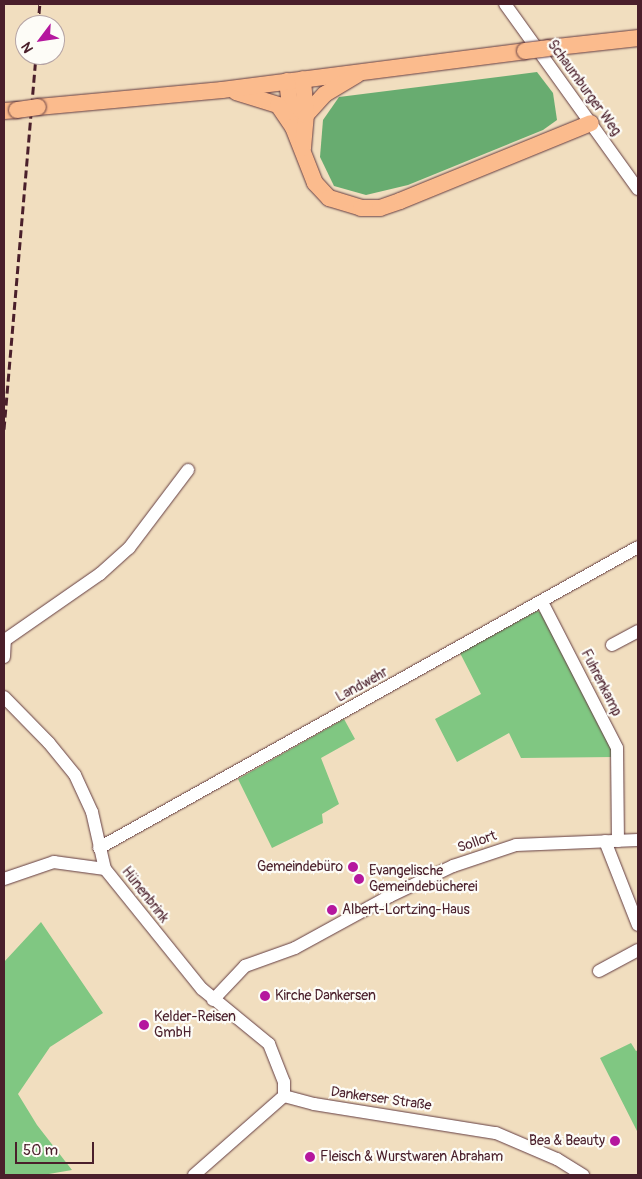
<!DOCTYPE html>
<html>
<head>
<meta charset="utf-8">
<style>
  body { margin:0 }
  #map { position:relative; width:642px; height:1179px; overflow:hidden; background:#f1debf; font-family:Pangolin,sans-serif }
  div>[style] { position:absolute }
  .green>* { inset:0; background:#80c782 }
  .forest>* { inset:0; background:#68ac70 }
  .roads { filter:drop-shadow(0 0 1px #633c41) drop-shadow(0 0 1px #633c41) }
  .minor>* { height:12px; margin:-6px; padding:0 6px; transform-origin:6px; border-radius:6px; background:#fff }
  .major>* { height:16px; margin:-8px; padding:0 8px; transform-origin:8px; border-radius:8px; background:#fbbb8d }
  .rail>* { height:3px; margin-top:-1.5px; transform-origin:0; background:repeating-linear-gradient(90deg,#4a1f2b 0 8px,transparent 0 12px) }
  .bridges { filter:drop-shadow(0 0 1px #633c41) drop-shadow(0 0 1px #633c41) }
  .major-bridge>* { height:16px; margin:-8px; padding:0 8px; transform-origin:8px; border-radius:8px; background:#fbbb8d }
  .dots>* { width:14px; height:14px; translate:-50% -50%; box-sizing:border-box; border:2px solid #fdfcf7; border-radius:50% }
  span { translate:-50% -50%; white-space:nowrap; text-align:center; line-height:1.15; -webkit-text-stroke:4.5px #fdfcf7; paint-order:stroke }
  .street-label { font-size:14px; color:#4a1f2b }
  .poi-label { font-size:14px; color:#4a1f2b }
  .right { translate:-100% -50%; text-align:right }
  .left { translate:0 -50%; text-align:left }
  .frame { position:absolute; inset:0; border:5px solid #4a1f2b; pointer-events:none }
  .north { position:absolute; left:15px; top:15px; width:50px; height:50px; box-sizing:border-box; background:#fdfcf7; border:1px solid #b5a4a5; border-radius:50%; rotate:239deg; font-size:14px; font-weight:700; line-height:20px; text-align:center; color:#4a1f2b }
  .north::after { content:''; display:block; margin:auto; width:18px; height:22px; background:#b5179e; clip-path:polygon(50% 0,100% 100%,50% 72%,0 100%) }
  .scale { position:absolute; left:15px; top:1142px; width:79px; height:22px; box-sizing:border-box; border:2px solid #4a1f2b; border-top:0; padding-left:6px; font-size:15px; line-height:18px; white-space:nowrap; color:#4a1f2b; -webkit-text-stroke:4px #fdfcf7; paint-order:stroke }
</style>
</head>
<body>
<div id="map">
  <div class="green">
    <div style="clip-path:polygon(537px 611px,545px 614px,611px 745px,614px 757px,521px 758px,509px 733px,457px 762px,435px 719px,481px 694px,460px 653px)"></div>
    <div style="clip-path:polygon(344px 719px,355px 739px,321px 758px,339px 804px,322px 814px,323px 823px,272px 848px,238px 779px)"></div>
    <div style="clip-path:polygon(41px 922px,103px 1013px,50px 1047px,18px 1094px,37px 1125px,72px 1170px,43px 1175px,4px 1175px,4px 962px)"></div>
    <div style="clip-path:polygon(631px 1043px,636px 1051px,638px 1050px,638px 1133px,600px 1058px)"></div>
  </div>
  <div class="forest">
    <div style="clip-path:polygon(537px 72px,553px 93px,557px 120px,543px 130px,408px 185px,366px 195px,334px 186px,320px 157px,323px 120px,339px 97px)"></div>
  </div>
  <div class="roads">
    <div class="minor">
      <div style="left:505px;top:4px;width:228px;rotate:54.3deg"></div>
      <div style="left:542px;top:602px;width:164px;rotate:62.8deg"></div>
      <div style="left:617px;top:748px;width:93px;rotate:89.4deg"></div>
      <div style="left:612px;top:645px;width:30px;rotate:-28deg"></div>
      <div style="left:4px;top:657px;width:17px;rotate:-87deg"></div>
      <div style="left:5px;top:640px;width:116px;rotate:-34.8deg"></div>
      <div style="left:100px;top:574px;width:39px;rotate:-42deg"></div>
      <div style="left:129px;top:548px;width:98px;rotate:-52.9deg"></div>
      <div style="left:4px;top:697px;width:64px;rotate:45.6deg"></div>
      <div style="left:49px;top:743px;width:41px;rotate:50.9deg"></div>
      <div style="left:75px;top:775px;width:41px;rotate:65.3deg"></div>
      <div style="left:92px;top:812px;width:58px;rotate:77.2deg"></div>
      <div style="left:105px;top:869px;width:154px;rotate:51.1deg"></div>
      <div style="left:202px;top:989px;width:87px;rotate:39.4deg"></div>
      <div style="left:269px;top:1044px;width:41px;rotate:68.5deg"></div>
      <div style="left:284px;top:1082px;width:14px;rotate:90deg"></div>
      <div style="left:605px;top:841px;width:90px;rotate:68.6deg"></div>
      <div style="left:99px;top:848px;width:617px;rotate:-29.18deg"></div>
      <div style="left:4px;top:879px;width:53px;rotate:-18.8deg"></div>
      <div style="left:54px;top:862px;width:51px;rotate:7.8deg"></div>
      <div style="left:599px;top:971px;width:44px;rotate:-28.3deg"></div>
      <div style="left:213px;top:1000px;width:47px;rotate:-46.7deg"></div>
      <div style="left:245px;top:966px;width:53px;rotate:-19.8deg"></div>
      <div style="left:295px;top:948px;width:108px;rotate:-28.7deg"></div>
      <div style="left:390px;top:896px;width:70px;rotate:-25.5deg"></div>
      <div style="left:453px;top:866px;width:66px;rotate:-18.4deg"></div>
      <div style="left:516px;top:845px;width:122px;rotate:-2.3deg"></div>
      <div style="left:284px;top:1096px;width:31px;rotate:15deg"></div>
      <div style="left:314px;top:1104px;width:184px;rotate:9.1deg"></div>
      <div style="left:496px;top:1133px;width:66px;rotate:23.1deg"></div>
      <div style="left:557px;top:1159px;width:31px;rotate:32deg"></div>
      <div style="left:194px;top:1175px;width:120px;rotate:-41.3deg"></div>
    </div>
    <div class="major">
      <div style="left:548px;top:48px;width:91px;rotate:-6.3deg"></div>
      <div style="left:287px;top:81px;width:40px;rotate:82.9deg"></div>
      <div style="left:236px;top:92px;width:44px;rotate:17.2deg"></div>
      <div style="left:278px;top:105px;width:27px;rotate:56deg"></div>
      <div style="left:293px;top:127px;width:60px;rotate:68.6deg"></div>
      <div style="left:315px;top:183px;width:21px;rotate:47deg"></div>
      <div style="left:329px;top:198px;width:34px;rotate:17deg"></div>
      <div style="left:361px;top:208px;width:19px"></div>
      <div style="left:380px;top:208px;width:21px;rotate:-19deg"></div>
      <div style="left:400px;top:201px;width:206px;rotate:-22.2deg"></div>
      <div style="left:38px;top:107px;width:185px;rotate:-5.3deg"></div>
      <div style="left:222px;top:90px;width:305px;rotate:-7.3deg"></div>
      <div style="left:4px;top:111px;width:13px;rotate:-4deg"></div>
      <div style="left:306px;top:115px;width:28px;rotate:-48deg"></div>
      <div style="left:325px;top:94px;width:37px;rotate:-31deg"></div>
      <div style="left:303px;top:148px;width:33px;rotate:-85deg"></div>
      <div style="left:306px;top:115px;width:36px;rotate:-95deg"></div>
    </div>
  </div>
  <div class="rail">
    <div style="left:38px;top:25px;width:21px;rotate:-85deg"></div>
    <div style="left:4px;top:429px;width:375px;rotate:-85.1deg"></div>
  </div>
  <div class="bridges">
    <div class="major-bridge">
      <div style="left:525px;top:51px;width:23px;rotate:-7deg"></div>
      <div style="left:17px;top:110px;width:21px;rotate:-8deg"></div>
    </div>
  </div>
  <div class="dots">
    <div style="left:353px;top:867px;background:#b5179e"></div>
    <div style="left:359px;top:879px;background:#b5179e"></div>
    <div style="left:332px;top:910px;background:#b5179e"></div>
    <div style="left:265px;top:996px;background:#b5179e"></div>
    <div style="left:144px;top:1025px;background:#b5179e"></div>
    <div style="left:615px;top:1141px;background:#b5179e"></div>
    <div style="left:310px;top:1157px;background:#b5179e"></div>
  </div>
  <div class="street-label">
    <span style="left:584px;top:88px;rotate:54deg">Schaumburger Weg</span>
    <span style="left:601px;top:683px;rotate:63deg">Fuhrenkamp</span>
    <span style="left:362px;top:685px;rotate:-29deg">Landwehr</span>
    <span style="left:477px;top:842px;rotate:-19deg">Sollort</span>
    <span style="left:145px;top:895px;rotate:52deg">Hünenbrink</span>
    <span style="left:381px;top:1099px;rotate:8deg">Dankerser Straße</span>
  </div>
  <div class="poi-label">
    <span class="right" style="left:343px;top:867px">Gemeindebüro</span>
    <span class="left" style="left:369px;top:879px">Evangelische<br>Gemeindebücherei</span>
    <span class="left" style="left:342px;top:910px">Albert-Lortzing-Haus</span>
    <span class="left" style="left:275px;top:996px">Kirche Dankersen</span>
    <span class="left" style="left:154px;top:1025px">Kelder-Reisen<br>GmbH</span>
    <span class="right" style="left:605px;top:1141px">Bea &amp; Beauty</span>
    <span class="left" style="left:320px;top:1157px">Fleisch &amp; Wurstwaren Abraham</span>
  </div>
  <div class="frame"></div>
  <div class="north">N</div>
  <div class="scale">50 m</div>
</div>
</body>
</html>
